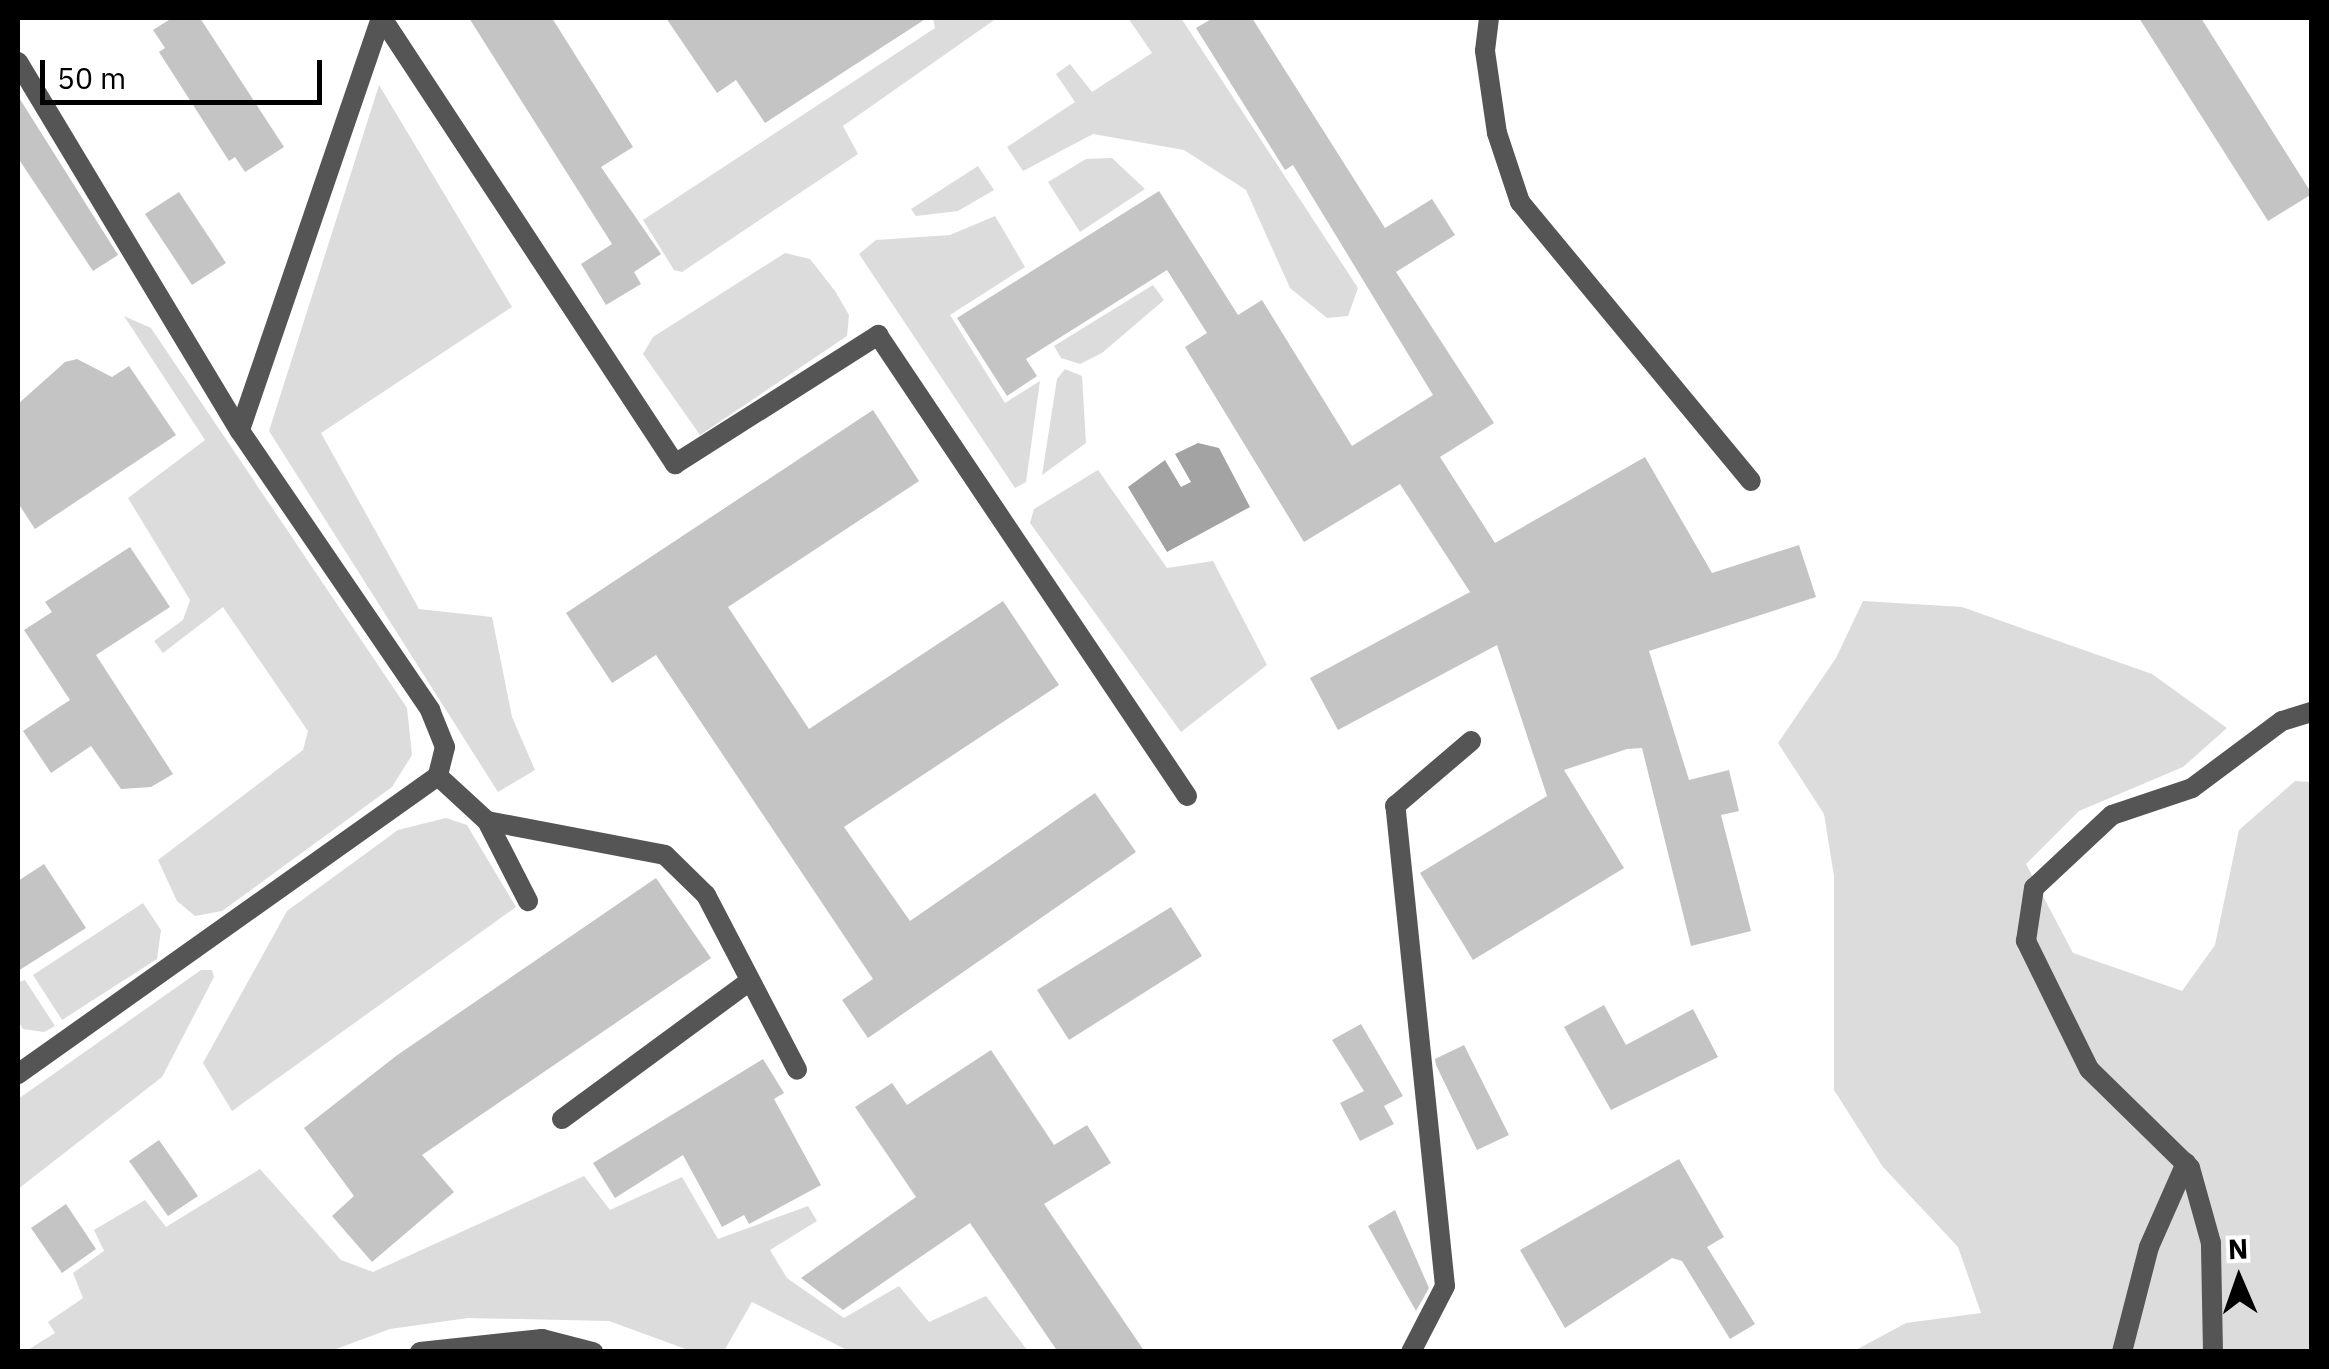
<!DOCTYPE html>
<html>
<head>
<meta charset="utf-8">
<style>
  body { margin:0 }
  #map { position:relative; width:2329px; height:1369px; overflow:hidden; background:#fff; font-family:"IBM Plex Sans",sans-serif }
  div>[style] { position:absolute }
  .green>* { inset:0; background:#dcdcdc }
  .water>* { inset:0; background:#a3a3a3 }
  .building>* { inset:0; background:#c4c4c4 }
  .street>* { height:20px; margin:-10px; padding:0 10px; transform-origin:10px; border-radius:10px; background:#555 }
  span { translate:-50% -50%; white-space:nowrap; text-align:center; line-height:1.15; -webkit-text-stroke:10px #fff; paint-order:stroke }
  .frame { position:absolute; inset:0; border:20px solid #000; pointer-events:none }
  .north { position:absolute; left:2189px; top:1229px; width:100px; height:100px; -webkit-text-stroke:8px #fff; paint-order:stroke; rotate:358deg; font-size:28px; font-weight:700; line-height:40px; text-align:center; color:#000 }
  .north::after { content:''; display:block; margin:auto; width:35px; height:45px; background:#000; clip-path:polygon(50% 0,100% 100%,50% 72%,0 100%) }
  .scale { position:absolute; left:40px; top:60px; width:282px; height:45px; box-sizing:border-box; border:5px solid #000; border-top:0; padding-left:12px; font-size:30px; line-height:35px; white-space:nowrap; color:#000; -webkit-text-stroke:8px #fff; paint-order:stroke }
</style>
</head>
<body>
<div id="map">
  <div class="green">
    <div style="clip-path:polygon(933px 18px,997px 18px,843px 126px,858px 154px,682px 272px,674px 270px,643px 220px,935px 28px)"></div>
    <div style="clip-path:polygon(1128px 18px,1181px 18px,1358px 288px,1348px 316px,1327px 318px,1290px 288px,1246px 190px,1184px 150px,1093px 134px,1023px 171px,1007px 147px,1075px 102px,1056px 74px,1070px 64px,1092px 92px,1152px 53px)"></div>
    <div style="clip-path:polygon(379px 85px,512px 307px,321px 433px,419px 609px,492px 617px,512px 717px,535px 770px,498px 792px,269px 431px)"></div>
    <div style="clip-path:polygon(1112px 158px,1145px 189px,1080px 232px,1048px 182px,1086px 159px)"></div>
    <div style="clip-path:polygon(978px 166px,994px 190px,958px 211px,916px 216px,911px 209px)"></div>
    <div style="clip-path:polygon(995px 216px,1025px 267px,950px 315px,1005px 403px,1040px 381px,1026px 482px,1015px 488px,859px 254px,876px 240px,950px 235px)"></div>
    <div style="clip-path:polygon(785px 253px,810px 259px,835px 291px,849px 315px,847px 336px,700px 435px,643px 354px,653px 337px)"></div>
    <div style="clip-path:polygon(1153px 285px,1164px 300px,1102px 353px,1080px 364px,1061px 358px,1054px 346px)"></div>
    <div style="clip-path:polygon(124px 316px,151px 328px,407px 708px,412px 755px,392px 787px,222px 911px,195px 916px,177px 901px,158px 860px,303px 750px,308px 731px,223px 607px,163px 653px,154px 641px,183px 620px,190px 600px,128px 498px,205px 440px)"></div>
    <div style="clip-path:polygon(1065px 369px,1082px 376px,1086px 443px,1042px 475px,1057px 379px)"></div>
    <div style="clip-path:polygon(1098px 470px,1167px 568px,1213px 561px,1267px 665px,1181px 732px,1030px 523px,1034px 509px)"></div>
    <div style="clip-path:polygon(1863px 601px,1962px 607px,2152px 674px,2227px 728px,2183px 767px,2079px 811px,2026px 864px,2073px 953px,2182px 991px,2215px 945px,2239px 830px,2295px 781px,2311px 782px,2311px 1351px,1854px 1351px,1906px 1323px,1981px 1313px,1958px 1247px,1883px 1167px,1834px 1090px,1834px 876px,1824px 814px,1778px 743px,1836px 658px)"></div>
    <div style="clip-path:polygon(446px 818px,467px 825px,516px 907px,232px 1111px,203px 1063px,287px 911px,398px 830px)"></div>
    <div style="clip-path:polygon(143px 903px,161px 930px,157px 959px,62px 1020px,33px 975px)"></div>
    <div style="clip-path:polygon(201px 970px,212px 970px,214px 977px,162px 1077px,18px 1189px,18px 1099px)"></div>
    <div style="clip-path:polygon(25px 980px,55px 1026px,44px 1032px,23px 1029px,18px 1021px,18px 982px)"></div>
    <div style="clip-path:polygon(260px 1169px,341px 1260px,373px 1272px,584px 1176px,610px 1210px,682px 1177px,718px 1239px,808px 1206px,817px 1221px,770px 1250px,787px 1278px,844px 1318px,899px 1286px,929px 1322px,986px 1296px,1028px 1351px,849px 1351px,752px 1302px,724px 1351px,691px 1351px,609px 1321px,468px 1318px,390px 1329px,331px 1351px,26px 1351px,55px 1333px,48px 1322px,83px 1298px,73px 1273px,104px 1251px,94px 1230px,145px 1200px,166px 1227px)"></div>
  </div>
  <div class="water">
    <div style="clip-path:polygon(1198px 443px,1219px 448px,1250px 507px,1167px 552px,1128px 487px,1165px 460px,1181px 487px,1191px 482px,1175px 454px)"></div>
  </div>
  <div class="building">
    <div style="clip-path:polygon(172px 18px,200px 18px,284px 147px,245px 172px,235px 157px,229px 161px,159px 52px,165px 48px,153px 30px)"></div>
    <div style="clip-path:polygon(469px 18px,552px 18px,633px 147px,601px 167px,661px 254px,634px 272px,641px 284px,606px 305px,581px 264px,612px 244px)"></div>
    <div style="clip-path:polygon(666px 18px,927px 18px,765px 123px,736px 80px,717px 93px)"></div>
    <div style="clip-path:polygon(1213px 18px,1252px 18px,1385px 228px,1432px 199px,1455px 235px,1396px 272px,1494px 423px,1440px 457px,1495px 543px,1645px 457px,1712px 573px,1799px 545px,1816px 597px,1649px 651px,1689px 780px,1729px 770px,1739px 811px,1721px 815px,1751px 931px,1691px 946px,1642px 748px,1627px 749px,1564px 770px,1624px 868px,1473px 960px,1420px 873px,1547px 796px,1497px 645px,1338px 730px,1310px 678px,1470px 592px,1400px 484px,1304px 542px,1185px 347px,1207px 333px,1167px 270px,1026px 359px,1037px 376px,1007px 396px,957px 318px,1159px 191px,1238px 315px,1262px 300px,1352px 446px,1433px 395px,1293px 165px,1285px 170px,1196px 28px)"></div>
    <div style="clip-path:polygon(2139px 18px,2201px 18px,2312px 194px,2268px 221px)"></div>
    <div style="clip-path:polygon(18px 96px,118px 255px,93px 271px,18px 158px)"></div>
    <div style="clip-path:polygon(179px 192px,226px 263px,192px 285px,145px 214px)"></div>
    <div style="clip-path:polygon(77px 359px,112px 377px,129px 366px,176px 435px,35px 529px,18px 503px,18px 404px,65px 362px)"></div>
    <div style="clip-path:polygon(873px 410px,919px 481px,728px 607px,809px 729px,1003px 601px,1059px 685px,844px 827px,910px 921px,1095px 793px,1136px 852px,868px 1038px,842px 1000px,873px 979px,656px 655px,612px 683px,566px 613px)"></div>
    <div style="clip-path:polygon(130px 547px,170px 607px,96px 655px,173px 774px,151px 787px,121px 789px,91px 746px,51px 773px,23px 731px,70px 700px,24px 630px,52px 612px,45px 602px)"></div>
    <div style="clip-path:polygon(44px 864px,86px 928px,18px 971px,18px 881px)"></div>
    <div style="clip-path:polygon(656px 878px,711px 958px,422px 1155px,454px 1192px,372px 1262px,332px 1216px,354px 1196px,304px 1128px,396px 1056px)"></div>
    <div style="clip-path:polygon(1171px 907px,1202px 956px,1069px 1040px,1037px 990px)"></div>
    <div style="clip-path:polygon(1604px 1005px,1626px 1045px,1693px 1009px,1718px 1057px,1611px 1110px,1564px 1027px)"></div>
    <div style="clip-path:polygon(1361px 1024px,1403px 1096px,1384px 1106px,1394px 1124px,1360px 1141px,1340px 1103px,1364px 1091px,1332px 1040px)"></div>
    <div style="clip-path:polygon(1464px 1045px,1509px 1135px,1477px 1150px,1436px 1065px,1435px 1059px)"></div>
    <div style="clip-path:polygon(991px 1050px,1054px 1145px,1087px 1125px,1111px 1163px,1044px 1204px,1145px 1352px,1058px 1352px,970px 1223px,843px 1310px,801px 1278px,916px 1197px,855px 1107px,892px 1083px,907px 1105px)"></div>
    <div style="clip-path:polygon(763px 1059px,784px 1093px,774px 1099px,821px 1185px,749px 1224px,744px 1215px,722px 1227px,683px 1155px,615px 1198px,593px 1163px)"></div>
    <div style="clip-path:polygon(159px 1140px,198px 1196px,168px 1216px,129px 1161px)"></div>
    <div style="clip-path:polygon(1679px 1159px,1724px 1237px,1707px 1247px,1755px 1324px,1730px 1339px,1682px 1261px,1672px 1258px,1565px 1328px,1520px 1250px)"></div>
    <div style="clip-path:polygon(66px 1204px,96px 1249px,62px 1273px,31px 1228px)"></div>
    <div style="clip-path:polygon(1395px 1210px,1429px 1288px,1416px 1311px,1368px 1226px)"></div>
  </div>
  <div class="street">
    <div style="left:381px;top:18px;width:436px;rotate:108.9deg"></div>
    <div style="left:240px;top:431px;width:338px;rotate:55.7deg"></div>
    <div style="left:430px;top:710px;width:40px;rotate:68deg"></div>
    <div style="left:445px;top:747px;width:30px;rotate:104deg"></div>
    <div style="left:438px;top:776px;width:67px;rotate:42.6deg"></div>
    <div style="left:487px;top:821px;width:90px;rotate:62.9deg"></div>
    <div style="left:382px;top:18px;width:534px;rotate:56.7deg"></div>
    <div style="left:675px;top:464px;width:241px;rotate:-32.4deg"></div>
    <div style="left:878px;top:335px;width:555px;rotate:56.17deg"></div>
    <div style="left:1489px;top:18px;width:33px;rotate:97deg"></div>
    <div style="left:1485px;top:51px;width:83px;rotate:81.7deg"></div>
    <div style="left:1497px;top:133px;width:73px;rotate:71.6deg"></div>
    <div style="left:1520px;top:202px;width:362px;rotate:50.4deg"></div>
    <div style="left:18px;top:62px;width:431px;rotate:59deg"></div>
    <div style="left:487px;top:821px;width:181px;rotate:10.8deg"></div>
    <div style="left:665px;top:855px;width:57px;rotate:44.3deg"></div>
    <div style="left:706px;top:895px;width:197px;rotate:62.5deg"></div>
    <div style="left:18px;top:1074px;width:515px;rotate:-35.36deg"></div>
    <div style="left:562px;top:1119px;width:233px;rotate:-36.3deg"></div>
    <div style="left:420px;top:1352px;width:123px;rotate:-6.1deg"></div>
    <div style="left:542px;top:1339px;width:53px;rotate:14.3deg"></div>
    <div style="left:1411px;top:1352px;width:74px;rotate:-62.7deg"></div>
    <div style="left:1445px;top:1286px;width:483px;rotate:-95.9deg"></div>
    <div style="left:1395px;top:806px;width:100px;rotate:-40.5deg"></div>
    <div style="left:2122px;top:1352px;width:108px;rotate:-75.6deg"></div>
    <div style="left:2149px;top:1247px;width:92px;rotate:-66.2deg"></div>
    <div style="left:2213px;top:1352px;width:109px;rotate:-91.1deg"></div>
    <div style="left:2211px;top:1243px;width:78px;rotate:-105.6deg"></div>
    <div style="left:2190px;top:1168px;width:141px;rotate:-135.6deg"></div>
    <div style="left:2089px;top:1069px;width:143px;rotate:-116.2deg"></div>
    <div style="left:2026px;top:941px;width:54px;rotate:-81.4deg"></div>
    <div style="left:2034px;top:888px;width:107px;rotate:-43.1deg"></div>
    <div style="left:2112px;top:815px;width:84px;rotate:-18.6deg"></div>
    <div style="left:2192px;top:788px;width:112px;rotate:-36.7deg"></div>
    <div style="left:2282px;top:721px;width:31px;rotate:-17deg"></div>
  </div>
  <div class="frame"></div>
  <div class="north">N</div>
  <div class="scale">50 m</div>
</div>
</body>
</html>
